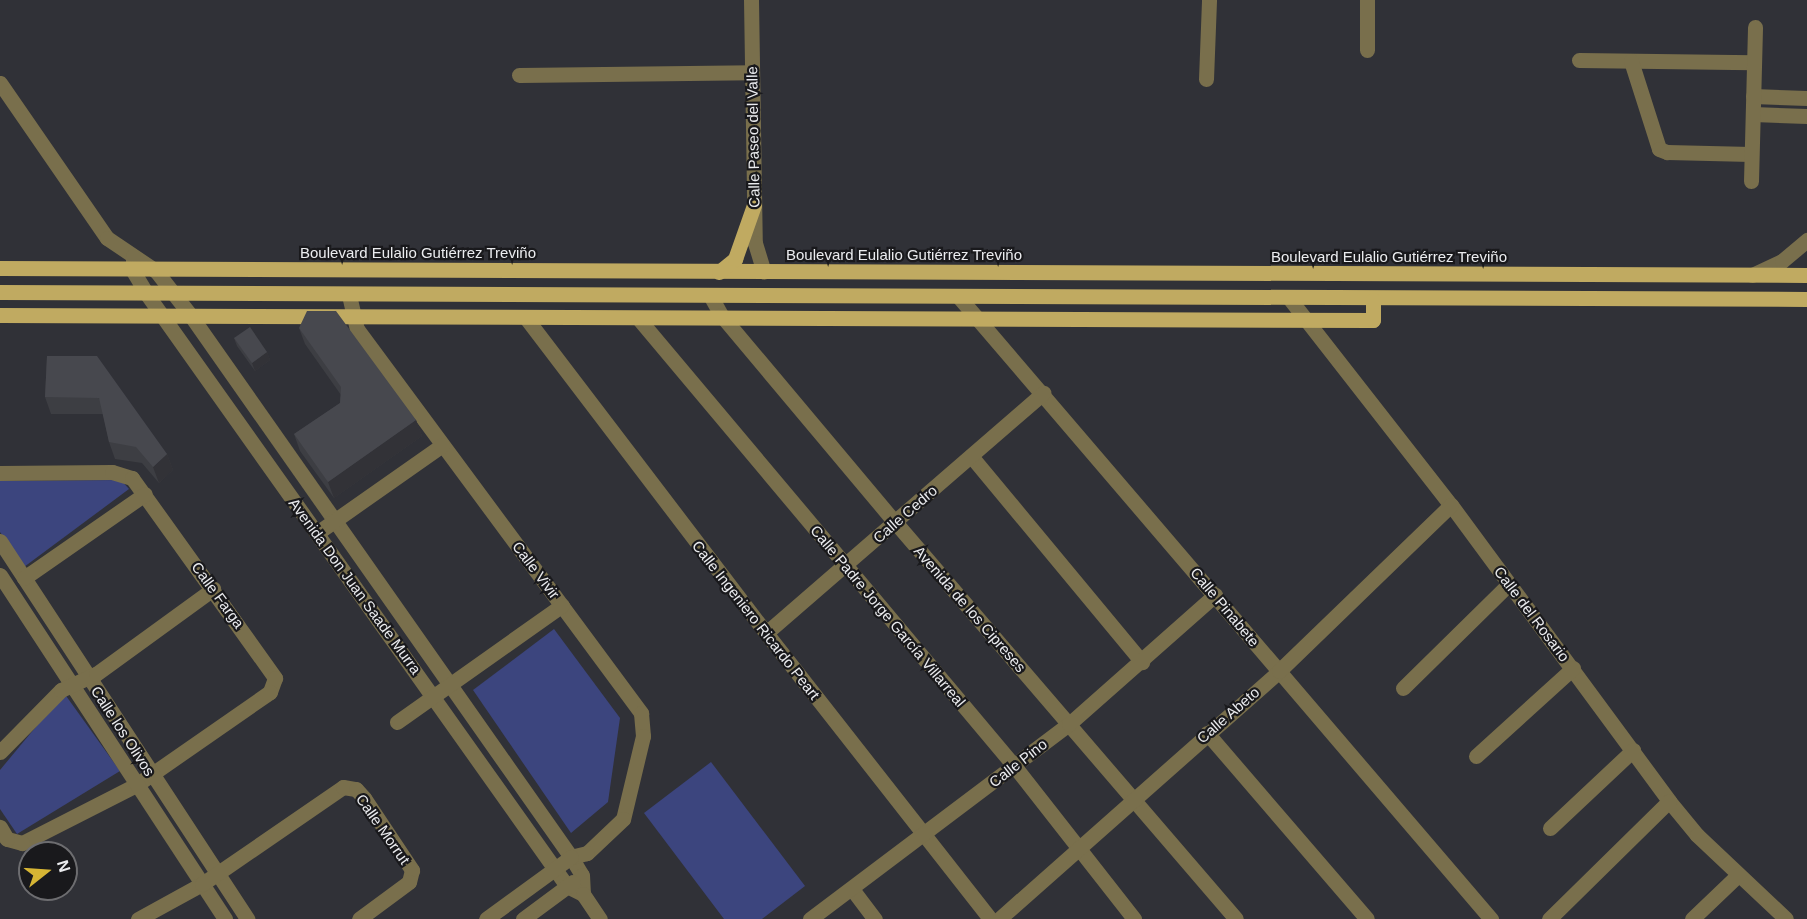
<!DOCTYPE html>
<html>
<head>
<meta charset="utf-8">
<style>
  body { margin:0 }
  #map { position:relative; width:1807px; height:919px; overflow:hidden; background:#303137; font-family:Arial,sans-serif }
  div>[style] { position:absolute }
  .green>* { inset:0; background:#3c457e }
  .minor>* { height:15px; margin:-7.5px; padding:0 7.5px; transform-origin:7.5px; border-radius:7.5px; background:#796f4c }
  .major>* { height:15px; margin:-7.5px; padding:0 7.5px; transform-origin:7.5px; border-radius:7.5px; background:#c0aa61 }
  .wall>* { inset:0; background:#3d3e43 }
  .shaded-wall>* { inset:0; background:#323237 }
  .building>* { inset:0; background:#47484e }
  span { translate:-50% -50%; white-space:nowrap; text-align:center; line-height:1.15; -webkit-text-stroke:4.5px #19191c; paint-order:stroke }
  .street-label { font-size:15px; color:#ebecef }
  .north { position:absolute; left:18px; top:841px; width:60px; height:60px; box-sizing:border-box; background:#19191c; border:2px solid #6d6d70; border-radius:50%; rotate:73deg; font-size:16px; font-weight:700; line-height:24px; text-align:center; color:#ebecef }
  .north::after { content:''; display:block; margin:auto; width:21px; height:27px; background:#d6b534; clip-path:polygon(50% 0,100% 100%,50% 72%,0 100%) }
</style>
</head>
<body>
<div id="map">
  <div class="green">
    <div style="clip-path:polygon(121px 480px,129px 489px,24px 567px,0 532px,0 481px)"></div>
    <div style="clip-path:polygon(554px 629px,620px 718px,608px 802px,571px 833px,473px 690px)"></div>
    <div style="clip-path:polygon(64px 693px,120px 771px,17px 834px,0 809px,0 770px)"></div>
    <div style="clip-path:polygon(711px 762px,805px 886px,762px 919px,724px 919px,644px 813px)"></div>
  </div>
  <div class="minor">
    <div style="left:751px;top:0;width:243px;rotate:89.1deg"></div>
    <div style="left:755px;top:243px;width:30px;rotate:73deg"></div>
    <div style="left:1367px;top:0;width:50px;rotate:90deg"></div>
    <div style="left:1579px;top:60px;width:174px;rotate:0.7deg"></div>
    <div style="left:1631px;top:61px;width:92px;rotate:72.3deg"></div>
    <div style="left:1659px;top:149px;width:9px;rotate:21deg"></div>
    <div style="left:1667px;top:152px;width:84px;rotate:1.4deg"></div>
    <div style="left:519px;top:75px;width:233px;rotate:-0.7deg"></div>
    <div style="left:1206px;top:79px;width:79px;rotate:-87.8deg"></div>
    <div style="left:0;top:83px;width:188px;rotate:55.4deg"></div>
    <div style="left:107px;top:238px;width:59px;rotate:34deg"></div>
    <div style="left:156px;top:271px;width:57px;rotate:52.1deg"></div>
    <div style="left:191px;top:316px;width:661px;rotate:54.92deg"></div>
    <div style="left:571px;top:857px;width:21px;rotate:59deg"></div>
    <div style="left:582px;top:875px;width:19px;rotate:87deg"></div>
    <div style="left:1753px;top:96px;width:54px;rotate:2.1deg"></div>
    <div style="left:1753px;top:114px;width:54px;rotate:2.1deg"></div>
    <div style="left:1751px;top:181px;width:154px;rotate:-88.5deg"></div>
    <div style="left:133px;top:256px;width:15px;rotate:90deg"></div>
    <div style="left:133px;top:271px;width:26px;rotate:59deg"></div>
    <div style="left:146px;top:293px;width:727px;rotate:54.63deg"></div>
    <div style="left:567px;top:886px;width:18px;rotate:27deg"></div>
    <div style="left:583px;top:894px;width:30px;rotate:56deg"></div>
    <div style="left:1752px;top:275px;width:33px;rotate:-25deg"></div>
    <div style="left:1782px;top:261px;width:33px;rotate:-40deg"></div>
    <div style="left:349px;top:295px;width:35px;rotate:77deg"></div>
    <div style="left:357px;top:329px;width:478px;rotate:53.5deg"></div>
    <div style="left:641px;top:713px;width:23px;rotate:85deg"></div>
    <div style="left:643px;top:736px;width:85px;rotate:103.5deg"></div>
    <div style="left:623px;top:819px;width:50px;rotate:136.6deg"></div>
    <div style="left:587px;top:853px;width:16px;rotate:166deg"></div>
    <div style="left:571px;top:857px;width:105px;rotate:143.9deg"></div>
    <div style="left:710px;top:295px;width:23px;rotate:61deg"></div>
    <div style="left:721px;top:315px;width:270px;rotate:50deg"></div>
    <div style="left:895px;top:522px;width:523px;rotate:49.34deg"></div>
    <div style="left:958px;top:296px;width:820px;rotate:49.45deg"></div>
    <div style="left:1289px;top:298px;width:263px;rotate:52deg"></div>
    <div style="left:1451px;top:505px;width:368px;rotate:53.6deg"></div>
    <div style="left:1669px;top:801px;width:44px;rotate:50.5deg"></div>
    <div style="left:1697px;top:835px;width:122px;rotate:43.3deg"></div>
    <div style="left:526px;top:318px;width:396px;rotate:52.7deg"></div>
    <div style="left:766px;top:633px;width:363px;rotate:51.9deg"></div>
    <div style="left:638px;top:318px;width:586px;rotate:49.98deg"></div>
    <div style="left:1015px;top:767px;width:193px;rotate:51.9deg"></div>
    <div style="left:971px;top:456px;width:268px;rotate:50.3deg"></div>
    <div style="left:0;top:473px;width:112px;rotate:-0.5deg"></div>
    <div style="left:112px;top:472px;width:21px;rotate:17deg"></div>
    <div style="left:132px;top:478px;width:246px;rotate:54.4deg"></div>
    <div style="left:275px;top:678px;width:15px;rotate:110deg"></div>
    <div style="left:270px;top:692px;width:163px;rotate:145.2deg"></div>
    <div style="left:136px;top:785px;width:128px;rotate:153deg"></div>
    <div style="left:22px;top:843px;width:16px;rotate:-165deg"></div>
    <div style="left:7px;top:839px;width:14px;rotate:-120deg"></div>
    <div style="left:317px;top:533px;width:153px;rotate:-35.1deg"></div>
    <div style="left:0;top:541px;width:452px;rotate:56.8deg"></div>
    <div style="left:0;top:575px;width:411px;rotate:56.8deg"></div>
    <div style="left:24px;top:578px;width:147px;rotate:-34.8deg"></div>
    <div style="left:766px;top:633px;width:367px;rotate:-40.9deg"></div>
    <div style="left:1403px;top:688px;width:148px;rotate:-44.5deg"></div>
    <div style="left:397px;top:722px;width:202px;rotate:-35.3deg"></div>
    <div style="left:1207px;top:733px;width:245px;rotate:49.3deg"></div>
    <div style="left:0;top:752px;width:87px;rotate:-45.5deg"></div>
    <div style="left:61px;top:690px;width:38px;rotate:-25deg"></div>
    <div style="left:96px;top:674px;width:145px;rotate:-36deg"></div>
    <div style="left:1476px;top:756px;width:131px;rotate:-42.2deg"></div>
    <div style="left:1550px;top:828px;width:114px;rotate:-43.2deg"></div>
    <div style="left:852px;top:889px;width:38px;rotate:53deg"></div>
    <div style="left:138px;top:919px;width:73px;rotate:-28.7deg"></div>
    <div style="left:202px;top:884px;width:171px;rotate:-34.5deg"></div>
    <div style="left:343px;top:787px;width:13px;rotate:9deg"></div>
    <div style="left:356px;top:789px;width:12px;rotate:48deg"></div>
    <div style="left:364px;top:798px;width:87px;rotate:56.3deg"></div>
    <div style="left:412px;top:870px;width:12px;rotate:104deg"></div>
    <div style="left:409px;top:882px;width:62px;rotate:143.5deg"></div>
    <div style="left:523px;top:919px;width:62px;rotate:-36.5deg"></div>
    <div style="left:810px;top:919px;width:324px;rotate:-37deg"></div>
    <div style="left:1069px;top:724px;width:195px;rotate:-41.5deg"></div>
    <div style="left:999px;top:919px;width:374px;rotate:-41.5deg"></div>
    <div style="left:1279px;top:671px;width:239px;rotate:-44deg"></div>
    <div style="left:1549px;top:919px;width:168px;rotate:-44.5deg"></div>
    <div style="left:1692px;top:919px;width:64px;rotate:-43.7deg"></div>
  </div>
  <div class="major">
    <div style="left:0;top:268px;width:1807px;rotate:0.22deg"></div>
    <div style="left:719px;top:272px;width:21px;rotate:-39deg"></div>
    <div style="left:735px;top:259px;width:57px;rotate:-70.6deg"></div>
    <div style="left:0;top:292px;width:1807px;rotate:0.22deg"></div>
    <div style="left:0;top:315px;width:1373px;rotate:0.21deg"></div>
    <div style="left:1373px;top:320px;width:20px;rotate:-90deg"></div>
  </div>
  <div class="wall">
    <div style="clip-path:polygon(299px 328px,416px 420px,422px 436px,334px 498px,300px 451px,294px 434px,340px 403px,341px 395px,305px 344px)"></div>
    <div style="clip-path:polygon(234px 338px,267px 352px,270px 360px,255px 371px,237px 346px)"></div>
    <div style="clip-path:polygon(47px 356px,167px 454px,173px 470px,159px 483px,142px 463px,115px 459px,109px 442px,103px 414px,51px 414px,45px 397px)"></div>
  </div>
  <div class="shaded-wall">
    <div style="clip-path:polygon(267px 352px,270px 360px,255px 371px,252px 363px)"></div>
    <div style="clip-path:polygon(416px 420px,422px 436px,334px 498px,328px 482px)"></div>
    <div style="clip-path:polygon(167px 454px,173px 470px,159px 483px,153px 467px)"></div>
  </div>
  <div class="building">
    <div style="clip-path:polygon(307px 311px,336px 311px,416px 420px,328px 482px,294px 434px,340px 403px,341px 387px,299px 328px)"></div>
    <div style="clip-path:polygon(250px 327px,267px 352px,252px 363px,234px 338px)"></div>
    <div style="clip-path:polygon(47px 356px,97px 356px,167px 454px,153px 467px,136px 447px,109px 442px,99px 398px,45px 397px)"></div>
  </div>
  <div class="street-label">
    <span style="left:753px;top:137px;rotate:-91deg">Calle Paseo del Valle</span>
    <span style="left:418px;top:253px">Boulevard Eulalio Gutiérrez Treviño</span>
    <span style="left:904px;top:255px">Boulevard Eulalio Gutiérrez Treviño</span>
    <span style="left:1389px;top:257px">Boulevard Eulalio Gutiérrez Treviño</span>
    <span style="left:905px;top:514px;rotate:-41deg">Calle Cedro</span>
    <span style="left:536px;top:570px;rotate:53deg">Calle Vivir</span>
    <span style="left:355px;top:586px;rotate:54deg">Avenida Don Juan Saade Murra</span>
    <span style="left:218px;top:595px;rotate:54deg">Calle Farga</span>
    <span style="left:1225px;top:607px;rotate:50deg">Calle Pinabete</span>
    <span style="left:970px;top:609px;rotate:49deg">Avenida de los Cipreses</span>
    <span style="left:1532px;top:614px;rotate:53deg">Calle del Rosario</span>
    <span style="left:888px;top:616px;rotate:50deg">Calle Padre Jorge García Villarreal</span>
    <span style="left:756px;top:620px;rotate:52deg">Calle Ingeniero Ricardo Peart</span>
    <span style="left:1228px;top:715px;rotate:-41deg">Calle Abeto</span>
    <span style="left:123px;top:731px;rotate:57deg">Calle los Olivos</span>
    <span style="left:1018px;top:763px;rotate:-38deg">Calle Pino</span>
    <span style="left:383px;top:829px;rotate:55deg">Calle Morrut</span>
  </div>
  <div class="north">N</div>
</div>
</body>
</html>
